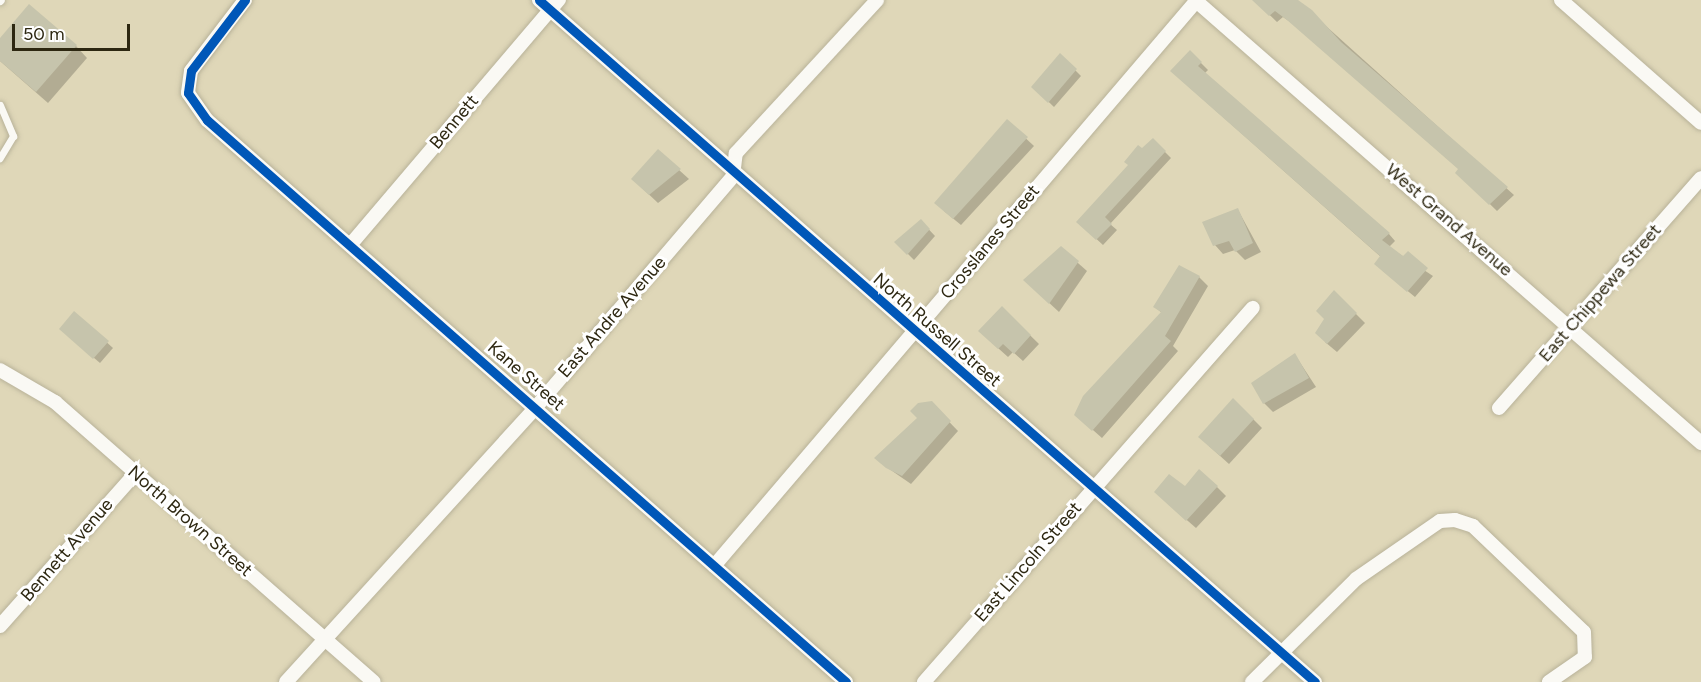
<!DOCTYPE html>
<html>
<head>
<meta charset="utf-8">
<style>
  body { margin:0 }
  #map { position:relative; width:1701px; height:682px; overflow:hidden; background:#dfd7b8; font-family:Figtree,sans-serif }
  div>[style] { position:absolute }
  .shadow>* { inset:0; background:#0003 }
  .building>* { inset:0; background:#c6c4ac }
  .roads { filter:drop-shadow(0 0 2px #b8b299) drop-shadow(0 0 2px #b8b299) }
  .lane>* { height:7px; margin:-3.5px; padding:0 3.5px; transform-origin:3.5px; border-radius:3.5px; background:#faf9f4 }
  .street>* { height:14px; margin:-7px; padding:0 7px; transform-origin:7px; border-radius:7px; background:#faf9f4 }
  .cycleway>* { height:9px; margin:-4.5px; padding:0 4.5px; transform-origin:4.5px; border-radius:4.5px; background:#0057b8 }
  span { translate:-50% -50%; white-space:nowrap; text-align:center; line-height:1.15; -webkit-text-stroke:6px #fff; paint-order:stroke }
  .street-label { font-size:18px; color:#2d2711 }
  .scale { position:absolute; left:12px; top:24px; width:118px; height:27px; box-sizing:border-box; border:3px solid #2d2711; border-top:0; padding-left:8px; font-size:18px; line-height:21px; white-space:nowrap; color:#2d2711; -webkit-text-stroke:4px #fff; paint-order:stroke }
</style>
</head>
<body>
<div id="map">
  <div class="shadow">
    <div style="clip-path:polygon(1254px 0,1297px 0,1514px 195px,1497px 211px,1457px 172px,1459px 169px,1296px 26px,1283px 17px,1277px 22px)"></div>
    <div style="clip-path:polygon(0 40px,76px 46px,87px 58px,48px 103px,0 61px)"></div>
    <div style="clip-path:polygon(1190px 52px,1208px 70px,1204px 74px,1389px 234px,1395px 241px,1389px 247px,1433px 276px,1415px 297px,1382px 270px,1381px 257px,1179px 78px)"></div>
    <div style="clip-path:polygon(1060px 55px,1081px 76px,1054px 107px,1033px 87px)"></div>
    <div style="clip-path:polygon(1007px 121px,1034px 146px,961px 225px,944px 211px)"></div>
    <div style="clip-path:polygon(1153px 140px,1171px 158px,1110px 224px,1117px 230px,1103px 245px,1078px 222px)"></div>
    <div style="clip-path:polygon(658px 151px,689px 179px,658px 203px,642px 188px)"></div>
    <div style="clip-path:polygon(1238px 210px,1261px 252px,1245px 260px,1235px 250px,1223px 254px,1215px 245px)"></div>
    <div style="clip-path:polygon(921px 221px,935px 236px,914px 260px,896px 242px)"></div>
    <div style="clip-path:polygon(1061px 248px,1087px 271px,1059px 312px,1033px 288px)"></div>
    <div style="clip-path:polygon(1199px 277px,1208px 286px,1173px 346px,1178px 351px,1102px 438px,1085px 423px,1162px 313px,1155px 307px)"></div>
    <div style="clip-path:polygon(1334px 292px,1365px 323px,1337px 352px,1325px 342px)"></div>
    <div style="clip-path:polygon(1002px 308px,1039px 344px,1023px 361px,1013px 352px,1008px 357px,989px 340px)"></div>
    <div style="clip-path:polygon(74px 313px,113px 348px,100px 363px,66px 334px)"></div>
    <div style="clip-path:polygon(1295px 355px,1316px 387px,1273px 412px,1264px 403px)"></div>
    <div style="clip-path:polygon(1234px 400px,1262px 428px,1229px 464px,1209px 446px)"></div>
    <div style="clip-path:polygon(931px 403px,958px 431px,911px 484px,885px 466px)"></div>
    <div style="clip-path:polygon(1217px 487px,1226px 496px,1196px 528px,1165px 501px,1185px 488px)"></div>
  </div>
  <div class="building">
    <div style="clip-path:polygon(1252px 0,1298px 0,1312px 10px,1341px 42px,1508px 187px,1489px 205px,1455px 173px,1458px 169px,1287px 20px,1275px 11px,1269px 16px)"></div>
    <div style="clip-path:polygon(29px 4px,77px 45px,36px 92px,0 61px,0 38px)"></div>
    <div style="clip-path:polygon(1190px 50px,1202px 62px,1198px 66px,1390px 233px,1382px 240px,1403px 256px,1408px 251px,1428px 268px,1407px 292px,1374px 264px,1380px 256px,1170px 71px)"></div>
    <div style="clip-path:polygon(1060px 53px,1077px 69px,1048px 103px,1031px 87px)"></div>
    <div style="clip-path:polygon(1007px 119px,1028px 137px,953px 219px,934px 203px)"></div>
    <div style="clip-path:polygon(1153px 138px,1166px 151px,1105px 217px,1112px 224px,1096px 240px,1076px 222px,1128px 165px,1124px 162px,1138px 145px,1142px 148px)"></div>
    <div style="clip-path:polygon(658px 149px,681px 169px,649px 195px,631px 179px)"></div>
    <div style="clip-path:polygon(1238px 208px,1253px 243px,1235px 252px,1229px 241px,1213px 246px,1202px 222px)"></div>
    <div style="clip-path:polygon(921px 219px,930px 229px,907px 255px,894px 242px)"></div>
    <div style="clip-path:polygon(1061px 246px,1079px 261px,1049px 304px,1023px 280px)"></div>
    <div style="clip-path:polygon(1179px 265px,1200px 276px,1165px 336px,1171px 341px,1092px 431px,1074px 415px,1083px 396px,1161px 312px,1153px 307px)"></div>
    <div style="clip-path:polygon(1334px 290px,1357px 313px,1327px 344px,1315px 333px,1324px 319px,1316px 311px)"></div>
    <div style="clip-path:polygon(1002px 306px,1031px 335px,1014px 354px,1003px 344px,998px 349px,978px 331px)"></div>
    <div style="clip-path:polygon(74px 311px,109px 341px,93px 359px,59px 329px)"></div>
    <div style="clip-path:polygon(1295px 353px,1309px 378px,1263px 404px,1251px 383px)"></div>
    <div style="clip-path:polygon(1233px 398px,1254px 419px,1220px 456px,1198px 437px)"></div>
    <div style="clip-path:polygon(932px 401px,951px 421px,902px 476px,886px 468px,874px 458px,917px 418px,910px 411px,918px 403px)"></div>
    <div style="clip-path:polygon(1199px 469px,1218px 486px,1186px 521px,1154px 492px,1169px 474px,1185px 486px)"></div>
  </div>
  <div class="roads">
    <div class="lane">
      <div style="left:0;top:1px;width:1px;rotate:-45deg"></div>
      <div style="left:0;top:105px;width:34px;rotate:67deg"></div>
      <div style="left:13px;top:136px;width:26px;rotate:121deg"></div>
    </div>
    <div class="street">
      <div style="left:245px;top:0;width:89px;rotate:127.3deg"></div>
      <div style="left:191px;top:71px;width:22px;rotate:98deg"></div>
      <div style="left:188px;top:93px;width:33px;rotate:55deg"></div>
      <div style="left:207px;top:120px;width:851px;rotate:41.33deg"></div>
      <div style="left:539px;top:0;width:1033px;rotate:41.31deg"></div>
      <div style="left:1195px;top:0;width:673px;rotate:41.2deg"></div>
      <div style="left:1561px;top:0;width:186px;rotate:41.3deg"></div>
      <div style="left:351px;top:244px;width:321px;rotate:-49.6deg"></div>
      <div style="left:0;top:370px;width:64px;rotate:30.2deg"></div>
      <div style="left:55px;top:402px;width:424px;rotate:41.3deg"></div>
      <div style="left:1499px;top:408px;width:306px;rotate:-48.7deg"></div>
      <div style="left:714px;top:566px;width:744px;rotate:-49.52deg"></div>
      <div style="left:0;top:626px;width:203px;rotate:-48.4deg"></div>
      <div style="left:286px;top:682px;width:372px;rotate:-47.7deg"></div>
      <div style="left:536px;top:407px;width:304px;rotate:-49.5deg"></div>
      <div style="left:733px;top:176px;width:23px;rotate:-83deg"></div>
      <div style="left:736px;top:153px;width:208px;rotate:-47.3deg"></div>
      <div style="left:924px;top:682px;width:498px;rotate:-48.7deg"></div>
      <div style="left:1252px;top:682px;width:146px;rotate:-44.7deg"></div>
      <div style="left:1356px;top:579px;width:102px;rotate:-34.6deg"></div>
      <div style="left:1440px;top:521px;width:15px;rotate:-4deg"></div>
      <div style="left:1455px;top:520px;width:19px;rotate:18deg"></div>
      <div style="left:1473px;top:526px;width:153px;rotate:43.7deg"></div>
      <div style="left:1584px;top:632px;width:25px;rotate:88deg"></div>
      <div style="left:1585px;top:657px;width:44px;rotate:145.2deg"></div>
    </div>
  </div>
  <div class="cycleway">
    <div style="left:245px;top:0;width:89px;rotate:127.3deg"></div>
    <div style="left:191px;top:71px;width:22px;rotate:98deg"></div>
    <div style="left:188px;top:93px;width:33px;rotate:55deg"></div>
    <div style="left:207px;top:120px;width:851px;rotate:41.33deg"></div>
    <div style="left:539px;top:0;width:1033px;rotate:41.31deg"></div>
  </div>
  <div class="street-label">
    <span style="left:454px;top:122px;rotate:-50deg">Bennett</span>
    <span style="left:1449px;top:220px;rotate:41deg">West Grand Avenue</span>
    <span style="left:990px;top:242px;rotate:-50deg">Crosslanes Street</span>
    <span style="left:1600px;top:293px;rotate:-49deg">East Chippewa Street</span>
    <span style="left:612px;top:317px;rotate:-49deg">East Andre Avenue</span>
    <span style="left:937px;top:330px;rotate:41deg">North Russell Street</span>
    <span style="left:526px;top:376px;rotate:41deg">Kane Street</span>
    <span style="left:190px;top:521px;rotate:41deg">North Brown Street</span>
    <span style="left:67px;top:550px;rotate:-49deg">Bennett Avenue</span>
    <span style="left:1028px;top:562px;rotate:-49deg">East Lincoln Street</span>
  </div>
  <div class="scale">50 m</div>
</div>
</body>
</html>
